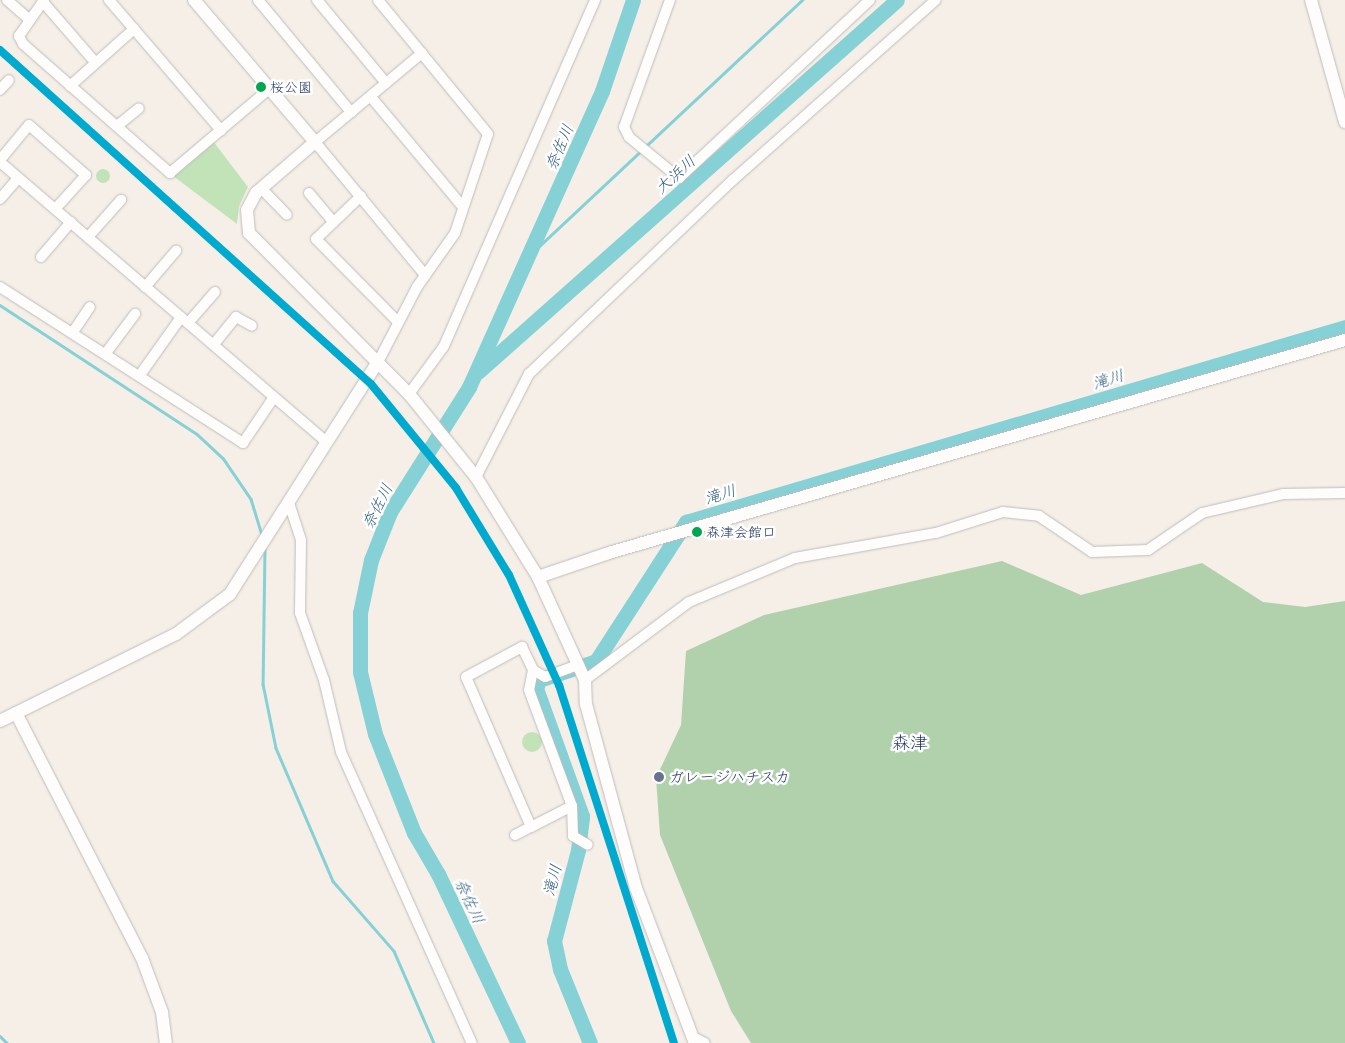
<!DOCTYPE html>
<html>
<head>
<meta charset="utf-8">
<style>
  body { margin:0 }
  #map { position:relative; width:1345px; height:1043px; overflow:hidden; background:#f5efe8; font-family:Mali,"Klee One",sans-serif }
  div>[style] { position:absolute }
  .green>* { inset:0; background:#c2e3b7 }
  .round { border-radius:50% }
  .forest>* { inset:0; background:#b1d1ac }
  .stream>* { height:2.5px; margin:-1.25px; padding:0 1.25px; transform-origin:1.25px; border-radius:1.25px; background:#86d1d5 }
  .river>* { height:15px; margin:-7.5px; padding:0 7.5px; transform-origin:7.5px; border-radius:7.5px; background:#86d1d5 }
  .roads { filter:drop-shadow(0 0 1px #bebcbd) drop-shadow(0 0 1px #bebcbd) }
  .minor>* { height:10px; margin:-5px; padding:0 5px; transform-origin:5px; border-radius:5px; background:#fefdfc }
  .tertiary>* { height:12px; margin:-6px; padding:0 6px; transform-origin:6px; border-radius:6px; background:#fefdfc }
  .rail-1>* { height:8px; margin:-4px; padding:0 4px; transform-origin:4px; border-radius:4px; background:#00a9ce }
  .dots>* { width:14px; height:14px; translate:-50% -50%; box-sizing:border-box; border:2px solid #fff; border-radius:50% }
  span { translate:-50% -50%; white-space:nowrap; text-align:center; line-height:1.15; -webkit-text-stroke:5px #fff; paint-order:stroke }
  .bus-label { font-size:14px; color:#1b2f5e }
  .left { translate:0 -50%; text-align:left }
  .poi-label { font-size:15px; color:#1b2f5e }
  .water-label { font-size:16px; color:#2d5c7f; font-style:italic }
  .quarter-label { font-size:18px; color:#1b2f5e }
</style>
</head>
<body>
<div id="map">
  <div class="green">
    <div style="clip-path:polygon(213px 141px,248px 187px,239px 206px,237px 224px,173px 176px)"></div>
    <div class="round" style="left:96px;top:169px;width:14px;height:14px"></div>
    <div class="round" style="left:522px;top:732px;width:20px;height:20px"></div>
  </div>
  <div class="forest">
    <div style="clip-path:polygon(1002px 561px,1081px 595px,1202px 563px,1263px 602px,1305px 607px,1345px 601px,1345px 1043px,751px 1043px,731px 1011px,660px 835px,656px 778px,681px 725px,686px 651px,764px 615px)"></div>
  </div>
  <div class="stream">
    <div style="left:646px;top:146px;width:214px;rotate:-43.1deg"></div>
    <div style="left:534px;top:251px;width:148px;rotate:-43.1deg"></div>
    <div style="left:0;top:305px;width:235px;rotate:33.2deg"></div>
    <div style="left:197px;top:434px;width:35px;rotate:43deg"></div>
    <div style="left:223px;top:458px;width:50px;rotate:55.7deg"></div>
    <div style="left:251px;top:499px;width:39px;rotate:73deg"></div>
    <div style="left:265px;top:548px;width:136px;rotate:90.8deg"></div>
    <div style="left:263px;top:684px;width:65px;rotate:78.5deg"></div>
    <div style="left:276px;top:748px;width:145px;rotate:66.8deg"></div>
    <div style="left:333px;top:881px;width:93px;rotate:48.9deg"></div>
    <div style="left:394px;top:951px;width:100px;rotate:66.5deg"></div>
    <div style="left:0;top:1036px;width:10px;rotate:45deg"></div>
  </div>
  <div class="river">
    <div style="left:478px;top:372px;width:560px;rotate:-41.6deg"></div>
    <div style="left:518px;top:1043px;width:187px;rotate:-115.3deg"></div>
    <div style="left:438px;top:874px;width:48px;rotate:-120.3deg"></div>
    <div style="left:414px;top:833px;width:106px;rotate:-111.5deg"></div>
    <div style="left:375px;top:734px;width:64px;rotate:-103.6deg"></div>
    <div style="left:360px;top:672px;width:59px;rotate:-90deg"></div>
    <div style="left:360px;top:613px;width:54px;rotate:-78.3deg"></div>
    <div style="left:371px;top:560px;width:52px;rotate:-68.4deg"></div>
    <div style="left:390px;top:512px;width:148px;rotate:-57.7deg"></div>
    <div style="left:469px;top:387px;width:325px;rotate:-65.8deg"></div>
    <div style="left:602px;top:91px;width:96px;rotate:-71.2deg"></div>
    <div style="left:590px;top:1043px;width:80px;rotate:-112.1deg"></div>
    <div style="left:560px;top:969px;width:29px;rotate:-102deg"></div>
    <div style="left:554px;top:941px;width:94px;rotate:-75.2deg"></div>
    <div style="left:578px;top:850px;width:34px;rotate:-83deg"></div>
    <div style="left:582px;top:816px;width:136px;rotate:-109.8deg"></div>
    <div style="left:536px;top:688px;width:9px;rotate:-69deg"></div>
    <div style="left:539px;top:680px;width:60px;rotate:-18.4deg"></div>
    <div style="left:596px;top:661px;width:166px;rotate:-57.1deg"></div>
    <div style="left:686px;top:522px;width:687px;rotate:-16.48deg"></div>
  </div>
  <div class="roads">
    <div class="minor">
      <div style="left:7px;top:0;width:30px;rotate:41deg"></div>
      <div style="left:44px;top:0;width:44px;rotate:124.8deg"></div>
      <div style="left:19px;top:36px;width:9px;rotate:63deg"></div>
      <div style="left:23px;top:44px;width:196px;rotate:41.3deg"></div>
      <div style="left:170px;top:173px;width:128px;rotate:-40.3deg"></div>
      <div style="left:109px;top:0;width:172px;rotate:49.3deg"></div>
      <div style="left:258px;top:0;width:146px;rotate:50.3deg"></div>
      <div style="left:317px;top:0;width:108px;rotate:50.3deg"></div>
      <div style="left:670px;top:0;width:135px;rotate:109.9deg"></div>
      <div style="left:624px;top:127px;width:11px;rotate:63deg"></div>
      <div style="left:629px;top:137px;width:65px;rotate:39.4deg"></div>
      <div style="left:679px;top:178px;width:261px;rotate:-43deg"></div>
      <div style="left:43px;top:2px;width:79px;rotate:49.1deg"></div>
      <div style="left:422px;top:53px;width:139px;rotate:140.2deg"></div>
      <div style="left:315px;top:142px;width:173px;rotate:50.4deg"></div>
      <div style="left:70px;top:86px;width:86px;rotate:-41.7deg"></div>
      <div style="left:0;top:90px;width:13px;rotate:-48deg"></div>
      <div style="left:371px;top:97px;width:143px;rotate:50.1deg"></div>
      <div style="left:117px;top:126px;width:28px;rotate:-39deg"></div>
      <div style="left:0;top:160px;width:45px;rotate:-50.4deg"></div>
      <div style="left:29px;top:125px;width:76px;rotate:41.3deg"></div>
      <div style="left:86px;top:175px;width:45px;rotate:132.3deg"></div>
      <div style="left:0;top:162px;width:429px;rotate:40.6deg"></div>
      <div style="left:261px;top:188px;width:37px;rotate:46deg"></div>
      <div style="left:309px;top:193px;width:38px;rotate:50deg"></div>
      <div style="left:361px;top:196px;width:62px;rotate:136.3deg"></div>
      <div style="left:316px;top:239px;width:117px;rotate:45.3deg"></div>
      <div style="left:0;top:199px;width:28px;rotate:-49deg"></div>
      <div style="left:88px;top:237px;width:50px;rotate:-48.3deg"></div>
      <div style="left:41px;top:257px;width:46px;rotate:-49.4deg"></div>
      <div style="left:0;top:287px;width:289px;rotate:32.7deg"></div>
      <div style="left:243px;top:443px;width:55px;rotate:-56deg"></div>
      <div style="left:145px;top:287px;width:48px;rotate:-49.3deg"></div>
      <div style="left:188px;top:323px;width:41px;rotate:-48.9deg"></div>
      <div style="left:73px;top:332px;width:30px;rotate:-56deg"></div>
      <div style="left:214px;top:344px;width:35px;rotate:-51deg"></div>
      <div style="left:236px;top:317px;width:18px;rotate:29deg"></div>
      <div style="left:106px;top:353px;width:49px;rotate:-53.4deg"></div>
      <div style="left:378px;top:362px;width:85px;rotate:-62.5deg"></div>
      <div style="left:417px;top:287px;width:66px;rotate:-54.9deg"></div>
      <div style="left:455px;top:233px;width:104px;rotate:-71.6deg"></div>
      <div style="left:488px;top:134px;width:173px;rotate:-129.4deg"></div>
      <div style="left:140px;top:375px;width:71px;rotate:-54.7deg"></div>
      <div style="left:409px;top:394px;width:59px;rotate:-53.9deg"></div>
      <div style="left:444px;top:346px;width:378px;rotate:-66.4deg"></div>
      <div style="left:476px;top:477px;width:116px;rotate:-62.8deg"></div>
      <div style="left:529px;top:374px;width:282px;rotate:-43.6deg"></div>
      <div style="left:733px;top:180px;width:271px;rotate:-41.6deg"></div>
      <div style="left:289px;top:503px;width:39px;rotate:72deg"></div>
      <div style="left:301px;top:540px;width:73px;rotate:90.8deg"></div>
      <div style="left:300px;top:613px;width:71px;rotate:70.3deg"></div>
      <div style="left:324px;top:680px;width:74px;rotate:76.7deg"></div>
      <div style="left:341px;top:752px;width:319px;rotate:65.8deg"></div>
      <div style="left:533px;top:670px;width:20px;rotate:101deg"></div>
      <div style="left:529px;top:690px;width:124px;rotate:69.7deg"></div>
      <div style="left:572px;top:806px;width:30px;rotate:88deg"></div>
      <div style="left:573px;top:836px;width:17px;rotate:31deg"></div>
      <div style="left:585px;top:680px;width:130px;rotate:-36.9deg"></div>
      <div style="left:689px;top:602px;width:115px;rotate:-22.5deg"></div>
      <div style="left:795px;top:558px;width:143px;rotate:-10.1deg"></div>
      <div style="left:936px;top:533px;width:70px;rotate:-17.4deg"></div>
      <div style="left:1003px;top:512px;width:36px;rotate:6deg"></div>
      <div style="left:1039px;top:516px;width:64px;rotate:34.2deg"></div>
      <div style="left:1092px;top:552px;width:56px;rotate:-2deg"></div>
      <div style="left:1148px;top:550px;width:65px;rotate:-34.4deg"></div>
      <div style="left:1202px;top:513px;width:83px;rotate:-13.2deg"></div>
      <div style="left:1283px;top:494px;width:62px;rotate:-0.9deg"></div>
      <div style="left:572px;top:806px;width:46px;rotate:152.9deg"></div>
      <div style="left:531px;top:827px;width:163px;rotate:-113.4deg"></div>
      <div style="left:466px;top:677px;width:64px;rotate:-28.2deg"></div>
      <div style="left:522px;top:647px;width:25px;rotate:64deg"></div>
      <div style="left:533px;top:670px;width:14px;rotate:30deg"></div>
      <div style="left:545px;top:677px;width:35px;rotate:-20deg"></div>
      <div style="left:515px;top:835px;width:18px;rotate:-27deg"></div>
      <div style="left:693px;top:1037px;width:13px;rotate:27deg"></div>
    </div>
    <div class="tertiary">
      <div style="left:194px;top:0;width:187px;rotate:49.6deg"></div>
      <div style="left:315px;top:142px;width:78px;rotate:139.2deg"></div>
      <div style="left:256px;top:193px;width:19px;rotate:118deg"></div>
      <div style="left:247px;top:210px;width:23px;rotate:85deg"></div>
      <div style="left:249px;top:233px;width:227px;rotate:45.2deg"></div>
      <div style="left:409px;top:394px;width:107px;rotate:51.1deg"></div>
      <div style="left:476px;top:477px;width:118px;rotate:58.2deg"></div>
      <div style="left:538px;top:577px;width:113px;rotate:65.5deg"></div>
      <div style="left:585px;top:680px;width:24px;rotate:88deg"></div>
      <div style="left:586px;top:704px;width:191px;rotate:74.8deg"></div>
      <div style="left:636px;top:888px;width:166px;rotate:69.2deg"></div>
      <div style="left:1311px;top:0;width:127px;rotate:74.4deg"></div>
      <div style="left:538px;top:577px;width:78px;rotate:-18.7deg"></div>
      <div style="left:612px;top:552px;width:763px;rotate:-16.13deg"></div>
      <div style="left:16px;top:713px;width:276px;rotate:62.8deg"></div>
      <div style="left:142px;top:958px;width:58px;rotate:69.7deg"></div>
      <div style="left:162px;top:1012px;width:31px;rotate:83deg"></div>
      <div style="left:0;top:721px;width:196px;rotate:-26.3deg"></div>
      <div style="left:176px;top:634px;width:67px;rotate:-36.5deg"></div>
      <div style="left:230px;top:594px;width:275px;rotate:-57.5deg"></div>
    </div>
  </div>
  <div class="rail-1">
    <div style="left:0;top:50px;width:499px;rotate:42deg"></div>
    <div style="left:371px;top:384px;width:134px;rotate:50.7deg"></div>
    <div style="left:456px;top:488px;width:102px;rotate:58.7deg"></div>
    <div style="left:509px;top:575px;width:121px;rotate:65.6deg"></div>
    <div style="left:559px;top:685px;width:376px;rotate:72.2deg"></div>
  </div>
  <div class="dots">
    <div style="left:261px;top:87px;background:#00a651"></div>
    <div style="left:697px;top:532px;background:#00a651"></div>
    <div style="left:659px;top:777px;background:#67728e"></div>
  </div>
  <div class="bus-label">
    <span class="left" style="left:270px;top:87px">桜公園</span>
    <span class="left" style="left:706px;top:532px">森津会館口</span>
  </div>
  <div class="poi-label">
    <span class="left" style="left:669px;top:777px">ガレージハチスカ</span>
  </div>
  <div class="water-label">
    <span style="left:559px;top:147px;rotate:-67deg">奈佐川</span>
    <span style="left:675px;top:174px;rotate:-42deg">大浜川</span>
    <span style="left:1108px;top:379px;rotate:-17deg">滝川</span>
    <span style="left:720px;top:494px;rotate:-17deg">滝川</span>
    <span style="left:377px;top:506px;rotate:-63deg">奈佐川</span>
    <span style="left:552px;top:880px;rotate:-75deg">滝川</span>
    <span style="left:470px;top:901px;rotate:65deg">奈佐川</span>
  </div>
  <div class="quarter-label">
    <span style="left:910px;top:742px">森津</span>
  </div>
</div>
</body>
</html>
